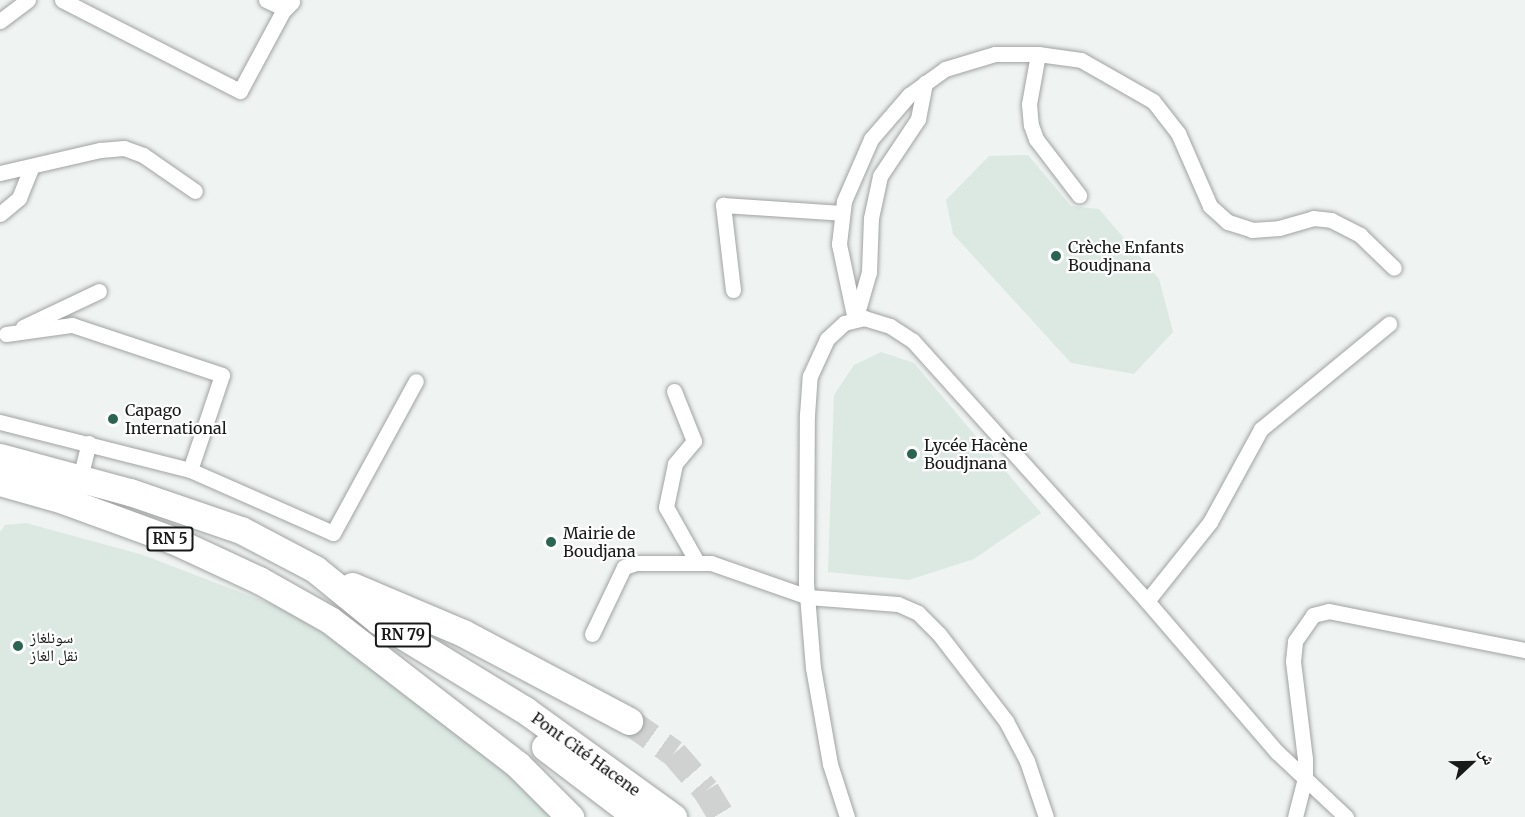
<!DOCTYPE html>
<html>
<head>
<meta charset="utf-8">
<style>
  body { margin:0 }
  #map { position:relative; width:1525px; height:817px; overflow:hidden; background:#eff3f1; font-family:Merriweather,"Noto Naskh Arabic",serif }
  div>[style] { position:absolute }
  .built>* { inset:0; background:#dce9e3 }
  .highway-tunnel>* { height:27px; margin-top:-13.5px; transform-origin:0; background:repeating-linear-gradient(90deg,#cfd2d1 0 27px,transparent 0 41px) }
  .roads { filter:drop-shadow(0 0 2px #a0a3a2) drop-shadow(0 0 2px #a0a3a2) }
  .street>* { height:15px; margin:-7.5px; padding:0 7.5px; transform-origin:7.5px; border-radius:7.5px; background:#fff }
  .highway>* { height:27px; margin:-13.5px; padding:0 13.5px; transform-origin:13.5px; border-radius:13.5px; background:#fff }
  .dots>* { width:16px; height:16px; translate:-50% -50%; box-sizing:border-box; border:3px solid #fff; border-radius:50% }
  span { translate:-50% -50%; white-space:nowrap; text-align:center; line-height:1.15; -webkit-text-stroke:4.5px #fff; paint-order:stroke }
  .shield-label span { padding:2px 4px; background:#fff; border:2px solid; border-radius:4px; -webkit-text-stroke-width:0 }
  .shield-label { font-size:15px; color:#181a19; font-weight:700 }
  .poi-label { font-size:16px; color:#181a19 }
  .left { translate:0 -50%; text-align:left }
  .street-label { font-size:16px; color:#181a19 }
  .north { position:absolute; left:1441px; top:733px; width:60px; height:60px; -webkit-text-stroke:4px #fff; paint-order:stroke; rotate:68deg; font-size:16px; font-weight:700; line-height:24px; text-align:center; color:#181a19 }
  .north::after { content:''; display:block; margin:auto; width:21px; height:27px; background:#181a19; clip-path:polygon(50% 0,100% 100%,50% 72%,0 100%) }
</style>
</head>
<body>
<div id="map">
  <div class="built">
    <div style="clip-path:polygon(1028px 155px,1071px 206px,1099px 209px,1159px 279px,1173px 332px,1134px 374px,1071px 363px,953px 234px,946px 200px,989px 156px)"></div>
    <div style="clip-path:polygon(881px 352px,914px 363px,1041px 513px,974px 559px,909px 580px,828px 572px,834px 395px,854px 365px)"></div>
    <div style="clip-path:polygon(26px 523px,143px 555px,279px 607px,378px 665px,503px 769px,551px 817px,0 817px,0 532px,5px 525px)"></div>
  </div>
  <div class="highway-tunnel">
    <div style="left:629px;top:721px;width:55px;rotate:35.4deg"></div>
    <div style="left:674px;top:753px;width:49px;rotate:49.1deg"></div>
    <div style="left:706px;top:790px;width:31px;rotate:59deg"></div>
  </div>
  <div class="roads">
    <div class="street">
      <div style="left:62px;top:0;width:200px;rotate:27.1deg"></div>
      <div style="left:240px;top:91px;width:103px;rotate:-61.7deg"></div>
      <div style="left:266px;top:0;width:21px;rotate:25deg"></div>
      <div style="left:285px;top:9px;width:10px;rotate:-45deg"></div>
      <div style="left:0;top:21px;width:35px;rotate:-37deg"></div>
      <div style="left:1038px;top:54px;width:51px;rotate:100.2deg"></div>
      <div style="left:1029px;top:104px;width:21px;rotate:85deg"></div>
      <div style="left:1031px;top:125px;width:15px;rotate:70deg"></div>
      <div style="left:1036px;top:139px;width:71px;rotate:52.5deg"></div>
      <div style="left:0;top:173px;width:103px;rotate:-13deg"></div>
      <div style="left:100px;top:150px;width:24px;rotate:-5deg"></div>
      <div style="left:124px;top:148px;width:20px;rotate:20deg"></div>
      <div style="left:143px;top:155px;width:63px;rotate:34.7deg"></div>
      <div style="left:0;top:214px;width:25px;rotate:-40deg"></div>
      <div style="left:19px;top:198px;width:31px;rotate:-68deg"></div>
      <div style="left:733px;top:290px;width:86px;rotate:-96.7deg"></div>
      <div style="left:723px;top:205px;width:119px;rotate:3.8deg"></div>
      <div style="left:856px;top:317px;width:47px;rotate:-73.9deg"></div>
      <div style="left:869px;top:272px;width:54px;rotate:-87.9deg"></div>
      <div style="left:871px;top:218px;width:43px;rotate:-77.9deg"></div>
      <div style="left:880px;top:176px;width:69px;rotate:-56.3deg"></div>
      <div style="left:918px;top:119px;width:37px;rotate:-79deg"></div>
      <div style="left:855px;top:320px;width:78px;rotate:-101.9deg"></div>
      <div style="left:839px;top:244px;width:43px;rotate:-83.4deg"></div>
      <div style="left:844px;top:201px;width:68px;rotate:-66.5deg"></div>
      <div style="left:871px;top:139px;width:58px;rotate:-49.2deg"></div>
      <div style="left:909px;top:95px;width:44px;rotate:-35.8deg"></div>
      <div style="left:945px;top:69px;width:52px;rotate:-16.7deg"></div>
      <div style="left:995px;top:54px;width:43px"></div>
      <div style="left:1038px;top:54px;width:43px;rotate:7.9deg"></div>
      <div style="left:1081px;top:60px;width:83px;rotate:29.7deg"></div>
      <div style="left:1153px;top:101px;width:41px;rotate:52deg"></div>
      <div style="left:1178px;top:133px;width:80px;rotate:66.3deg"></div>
      <div style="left:1210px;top:206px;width:24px;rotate:42deg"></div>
      <div style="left:1228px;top:222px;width:25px;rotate:18deg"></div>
      <div style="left:1252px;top:230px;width:27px;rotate:-4deg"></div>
      <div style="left:1279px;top:228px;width:35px;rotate:-16deg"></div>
      <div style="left:1313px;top:218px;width:18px;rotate:6deg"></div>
      <div style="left:1331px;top:220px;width:33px;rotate:27deg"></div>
      <div style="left:1360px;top:235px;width:47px;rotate:44.1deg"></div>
      <div style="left:23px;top:327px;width:84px;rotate:-25.3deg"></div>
      <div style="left:6px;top:334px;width:67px;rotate:-7.8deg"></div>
      <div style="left:72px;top:325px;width:158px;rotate:18.4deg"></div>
      <div style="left:222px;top:375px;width:100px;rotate:108.6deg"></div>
      <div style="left:674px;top:391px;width:54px;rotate:68.2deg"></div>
      <div style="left:694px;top:441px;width:30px;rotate:130deg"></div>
      <div style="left:675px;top:464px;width:44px;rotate:101.8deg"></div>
      <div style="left:666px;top:507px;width:63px;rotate:60.6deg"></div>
      <div style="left:0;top:422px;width:196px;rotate:14.2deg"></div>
      <div style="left:190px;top:470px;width:156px;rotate:23.8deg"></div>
      <div style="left:333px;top:533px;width:173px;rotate:-61.4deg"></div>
      <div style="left:80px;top:478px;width:36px;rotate:-76deg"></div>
      <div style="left:1147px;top:601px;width:101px;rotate:-51.4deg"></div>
      <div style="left:1210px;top:522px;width:106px;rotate:-61.3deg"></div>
      <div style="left:1261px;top:429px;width:166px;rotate:-39.4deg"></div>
      <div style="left:592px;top:634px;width:74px;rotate:-64.5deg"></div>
      <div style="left:624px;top:567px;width:13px;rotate:-18deg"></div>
      <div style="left:636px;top:563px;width:75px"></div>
      <div style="left:711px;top:563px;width:103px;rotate:19.3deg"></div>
      <div style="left:808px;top:597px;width:90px;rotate:4.4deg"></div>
      <div style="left:898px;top:604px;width:22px;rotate:24deg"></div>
      <div style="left:918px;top:613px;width:30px;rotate:45deg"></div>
      <div style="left:939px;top:634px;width:110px;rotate:52.4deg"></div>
      <div style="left:1006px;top:721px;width:45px;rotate:62.3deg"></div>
      <div style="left:1027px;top:761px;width:59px;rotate:71.3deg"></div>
      <div style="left:847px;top:817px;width:56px;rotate:-107.8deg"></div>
      <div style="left:830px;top:764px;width:97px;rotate:-100deg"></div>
      <div style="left:813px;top:668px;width:85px;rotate:-94.7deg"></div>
      <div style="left:806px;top:583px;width:168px;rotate:-89.7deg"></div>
      <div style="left:807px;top:415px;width:39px;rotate:-86deg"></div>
      <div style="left:810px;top:376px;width:41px;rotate:-65.3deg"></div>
      <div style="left:827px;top:339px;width:23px;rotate:-43deg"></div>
      <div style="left:844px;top:323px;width:21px;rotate:-14deg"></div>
      <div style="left:864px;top:318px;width:27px;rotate:17deg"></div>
      <div style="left:890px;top:326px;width:27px;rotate:33deg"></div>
      <div style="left:913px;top:341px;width:350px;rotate:48deg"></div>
      <div style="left:1147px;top:601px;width:199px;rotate:49.3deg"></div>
      <div style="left:1277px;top:752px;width:95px;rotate:43.3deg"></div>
      <div style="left:1295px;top:817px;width:40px;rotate:-75.6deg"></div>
      <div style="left:1305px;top:778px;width:19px;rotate:-90deg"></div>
      <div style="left:1305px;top:759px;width:99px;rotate:-97deg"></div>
      <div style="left:1293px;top:661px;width:20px;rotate:-84deg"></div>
      <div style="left:1295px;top:641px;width:32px;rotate:-55deg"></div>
      <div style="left:1313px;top:615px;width:16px;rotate:-14deg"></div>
      <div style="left:1329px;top:611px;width:200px;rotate:11.3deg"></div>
    </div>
    <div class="highway">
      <div style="left:0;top:457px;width:135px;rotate:15.1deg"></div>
      <div style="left:130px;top:492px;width:117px;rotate:18.9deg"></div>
      <div style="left:241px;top:530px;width:84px;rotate:27.8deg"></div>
      <div style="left:315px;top:569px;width:82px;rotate:39.1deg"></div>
      <div style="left:379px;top:621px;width:171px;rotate:31.4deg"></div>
      <div style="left:525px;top:710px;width:183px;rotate:35.9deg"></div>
      <div style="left:0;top:482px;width:66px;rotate:15.9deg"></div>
      <div style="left:63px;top:500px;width:119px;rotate:20.1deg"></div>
      <div style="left:175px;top:541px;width:93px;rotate:24.9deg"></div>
      <div style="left:259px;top:580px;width:81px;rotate:29.4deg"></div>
      <div style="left:330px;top:620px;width:237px;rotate:37.6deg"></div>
      <div style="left:518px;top:765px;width:74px;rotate:45deg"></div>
      <div style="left:352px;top:586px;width:121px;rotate:22.9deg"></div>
      <div style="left:463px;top:633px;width:188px;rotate:27.9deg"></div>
      <div style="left:545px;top:747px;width:116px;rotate:37.3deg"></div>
    </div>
  </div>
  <div class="dots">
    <div style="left:1056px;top:256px;background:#296550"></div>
    <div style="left:113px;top:419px;background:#296550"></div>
    <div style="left:912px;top:454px;background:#296550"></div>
    <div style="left:551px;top:542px;background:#296550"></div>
    <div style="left:18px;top:646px;background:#296550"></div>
  </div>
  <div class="shield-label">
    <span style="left:170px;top:539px">RN 5</span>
    <span style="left:403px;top:635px">RN 79</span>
  </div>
  <div class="poi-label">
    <span class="left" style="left:1068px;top:256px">Crèche Enfants<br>Boudjnana</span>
    <span class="left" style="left:125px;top:419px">Capago<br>International</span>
    <span class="left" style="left:924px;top:454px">Lycée Hacène<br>Boudjnana</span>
    <span class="left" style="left:563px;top:542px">Mairie de<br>Boudjana</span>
    <span class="left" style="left:30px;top:646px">سونلغاز<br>نقل الغاز</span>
  </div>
  <div class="street-label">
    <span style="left:586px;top:754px;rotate:36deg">Pont Cité Hacene</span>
  </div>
  <div class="north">ش</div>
</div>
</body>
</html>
